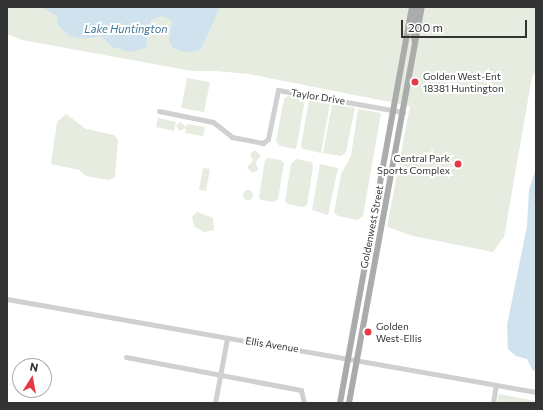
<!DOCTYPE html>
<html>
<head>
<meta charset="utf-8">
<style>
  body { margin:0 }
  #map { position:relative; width:543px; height:410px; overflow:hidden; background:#fff; font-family:Commissioner,sans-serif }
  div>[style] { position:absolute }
  .green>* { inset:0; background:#e6ecdf }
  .round { border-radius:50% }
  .water>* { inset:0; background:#cfe2ee }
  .minor>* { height:5px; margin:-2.5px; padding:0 2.5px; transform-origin:2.5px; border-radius:2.5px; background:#d0d0d0 }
  .major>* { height:6px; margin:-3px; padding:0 3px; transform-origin:3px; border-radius:3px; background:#ababab }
  .dots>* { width:11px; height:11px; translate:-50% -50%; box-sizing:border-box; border:2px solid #fff; border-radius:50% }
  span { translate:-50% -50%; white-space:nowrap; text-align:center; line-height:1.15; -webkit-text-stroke:4px #fff; paint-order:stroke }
  .poi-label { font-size:10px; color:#333 }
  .left { translate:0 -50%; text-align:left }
  .right { translate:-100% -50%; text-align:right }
  .street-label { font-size:10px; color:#333 }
  .water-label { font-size:11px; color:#3f7597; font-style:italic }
  .frame { position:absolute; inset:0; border:8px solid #333; pointer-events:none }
  .north { position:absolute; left:12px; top:358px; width:40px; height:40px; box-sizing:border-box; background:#fff; border:1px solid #adadad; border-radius:50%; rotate:11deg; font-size:11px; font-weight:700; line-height:16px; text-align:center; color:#333 }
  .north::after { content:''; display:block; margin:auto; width:14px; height:18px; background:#e63946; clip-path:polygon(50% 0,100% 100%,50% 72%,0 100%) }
  .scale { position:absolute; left:401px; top:20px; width:126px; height:18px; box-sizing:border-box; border:2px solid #333; border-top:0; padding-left:5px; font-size:12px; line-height:14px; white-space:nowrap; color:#333; -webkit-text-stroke:3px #fff; paint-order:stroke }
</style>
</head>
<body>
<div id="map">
  <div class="green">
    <div style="clip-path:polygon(7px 7px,536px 7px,536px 71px,532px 77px,504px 237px,493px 252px,413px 236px,387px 227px,410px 106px,249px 74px,215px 71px,192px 71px,22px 40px,7px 34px)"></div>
    <div style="clip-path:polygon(187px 78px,210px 82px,204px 112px,181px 108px)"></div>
    <div style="clip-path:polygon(288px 96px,305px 100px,296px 149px,280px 146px,276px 141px,284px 99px)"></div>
    <div style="clip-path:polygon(309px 100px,330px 104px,321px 153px,303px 149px,301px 146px)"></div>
    <div style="clip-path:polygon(332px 104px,355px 108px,346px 152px,341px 156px,323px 153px)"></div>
    <div style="clip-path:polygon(358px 109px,381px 113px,363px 216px,357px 220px,338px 216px,334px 213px,341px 174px,351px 156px)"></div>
    <div style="clip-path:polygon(66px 114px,86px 129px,114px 135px,118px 140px,115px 177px,109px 180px,86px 176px,79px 170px,51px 164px,57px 122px)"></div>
    <div style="clip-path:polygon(158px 118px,176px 122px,174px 131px,156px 127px)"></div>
    <div style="clip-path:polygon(181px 122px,186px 127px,187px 124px,205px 127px,203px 136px,185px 133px,186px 128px,179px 131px,176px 125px)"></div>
    <div style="clip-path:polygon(255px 150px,261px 156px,256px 162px,258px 170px,252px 173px,247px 167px,253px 161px,250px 154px)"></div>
    <div style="clip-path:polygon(268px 158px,281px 160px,284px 163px,278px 199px,274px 202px,261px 200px,259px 197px,265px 160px)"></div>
    <div style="clip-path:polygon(296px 159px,311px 162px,313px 166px,307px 205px,303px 207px,288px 204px,285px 201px,291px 164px)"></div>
    <div style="clip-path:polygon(320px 164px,338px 168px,328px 215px,312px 210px)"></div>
    <div style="clip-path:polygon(203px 168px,210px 169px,206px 191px,199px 190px)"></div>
    <div class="round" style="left:243px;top:190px;width:10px;height:10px"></div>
    <div style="clip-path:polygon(197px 212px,213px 218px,214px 230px,204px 232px,194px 226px,192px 217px)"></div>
    <div style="clip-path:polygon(499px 394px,536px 401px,536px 403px,497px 403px)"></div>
  </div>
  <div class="water">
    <div style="clip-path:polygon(42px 7px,220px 7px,201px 49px,197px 51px,184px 52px,173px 48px,169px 41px,172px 21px,163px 16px,152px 19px,148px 27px,146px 48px,131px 52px,112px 47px,101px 36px,83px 39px,69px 36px,58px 25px,57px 16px)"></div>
    <div style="clip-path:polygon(536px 168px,536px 370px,533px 371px,527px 359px,516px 356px,508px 349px,507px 325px,527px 226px,529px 190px)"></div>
  </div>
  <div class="minor">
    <div style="left:159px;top:111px;width:55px;rotate:11.5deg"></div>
    <div style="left:213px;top:122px;width:24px;rotate:38deg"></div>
    <div style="left:232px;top:137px;width:32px;rotate:11deg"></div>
    <div style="left:263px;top:143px;width:6px;rotate:-39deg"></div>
    <div style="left:268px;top:139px;width:50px;rotate:-78.5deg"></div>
    <div style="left:278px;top:90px;width:127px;rotate:10deg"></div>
    <div style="left:7px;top:299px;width:537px;rotate:9.97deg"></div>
    <div style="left:126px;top:357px;width:178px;rotate:10.7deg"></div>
    <div style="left:301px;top:390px;width:13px;rotate:77deg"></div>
    <div style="left:215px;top:403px;width:66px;rotate:-79.5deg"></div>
    <div style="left:493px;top:403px;width:18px;rotate:-81deg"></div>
  </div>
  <div class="major">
    <div style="left:415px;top:43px;width:15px;rotate:-98deg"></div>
    <div style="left:413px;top:28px;width:21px;rotate:-79deg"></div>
    <div style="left:340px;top:403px;width:402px;rotate:-79.7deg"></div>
    <div style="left:349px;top:403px;width:403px;rotate:-79.6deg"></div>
  </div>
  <div class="dots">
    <div style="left:415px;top:82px;background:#e63946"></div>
    <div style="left:458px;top:164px;background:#e63946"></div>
    <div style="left:368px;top:332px;background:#e63946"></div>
  </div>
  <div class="poi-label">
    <span class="left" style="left:423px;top:82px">Golden West-Ent<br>18381 Huntington</span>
    <span class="right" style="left:450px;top:164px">Central Park<br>Sports Complex</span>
    <span class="left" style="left:376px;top:332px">Golden<br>West-Ellis</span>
  </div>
  <div class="street-label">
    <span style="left:318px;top:97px;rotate:9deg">Taylor Drive</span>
    <span style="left:372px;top:227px;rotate:-79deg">Goldenwest Street</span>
    <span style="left:272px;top:345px;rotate:9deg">Ellis Avenue</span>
  </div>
  <div class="water-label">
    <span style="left:126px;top:29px">Lake Huntington</span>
  </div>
  <div class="frame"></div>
  <div class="north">N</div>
  <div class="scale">200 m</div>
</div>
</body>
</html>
